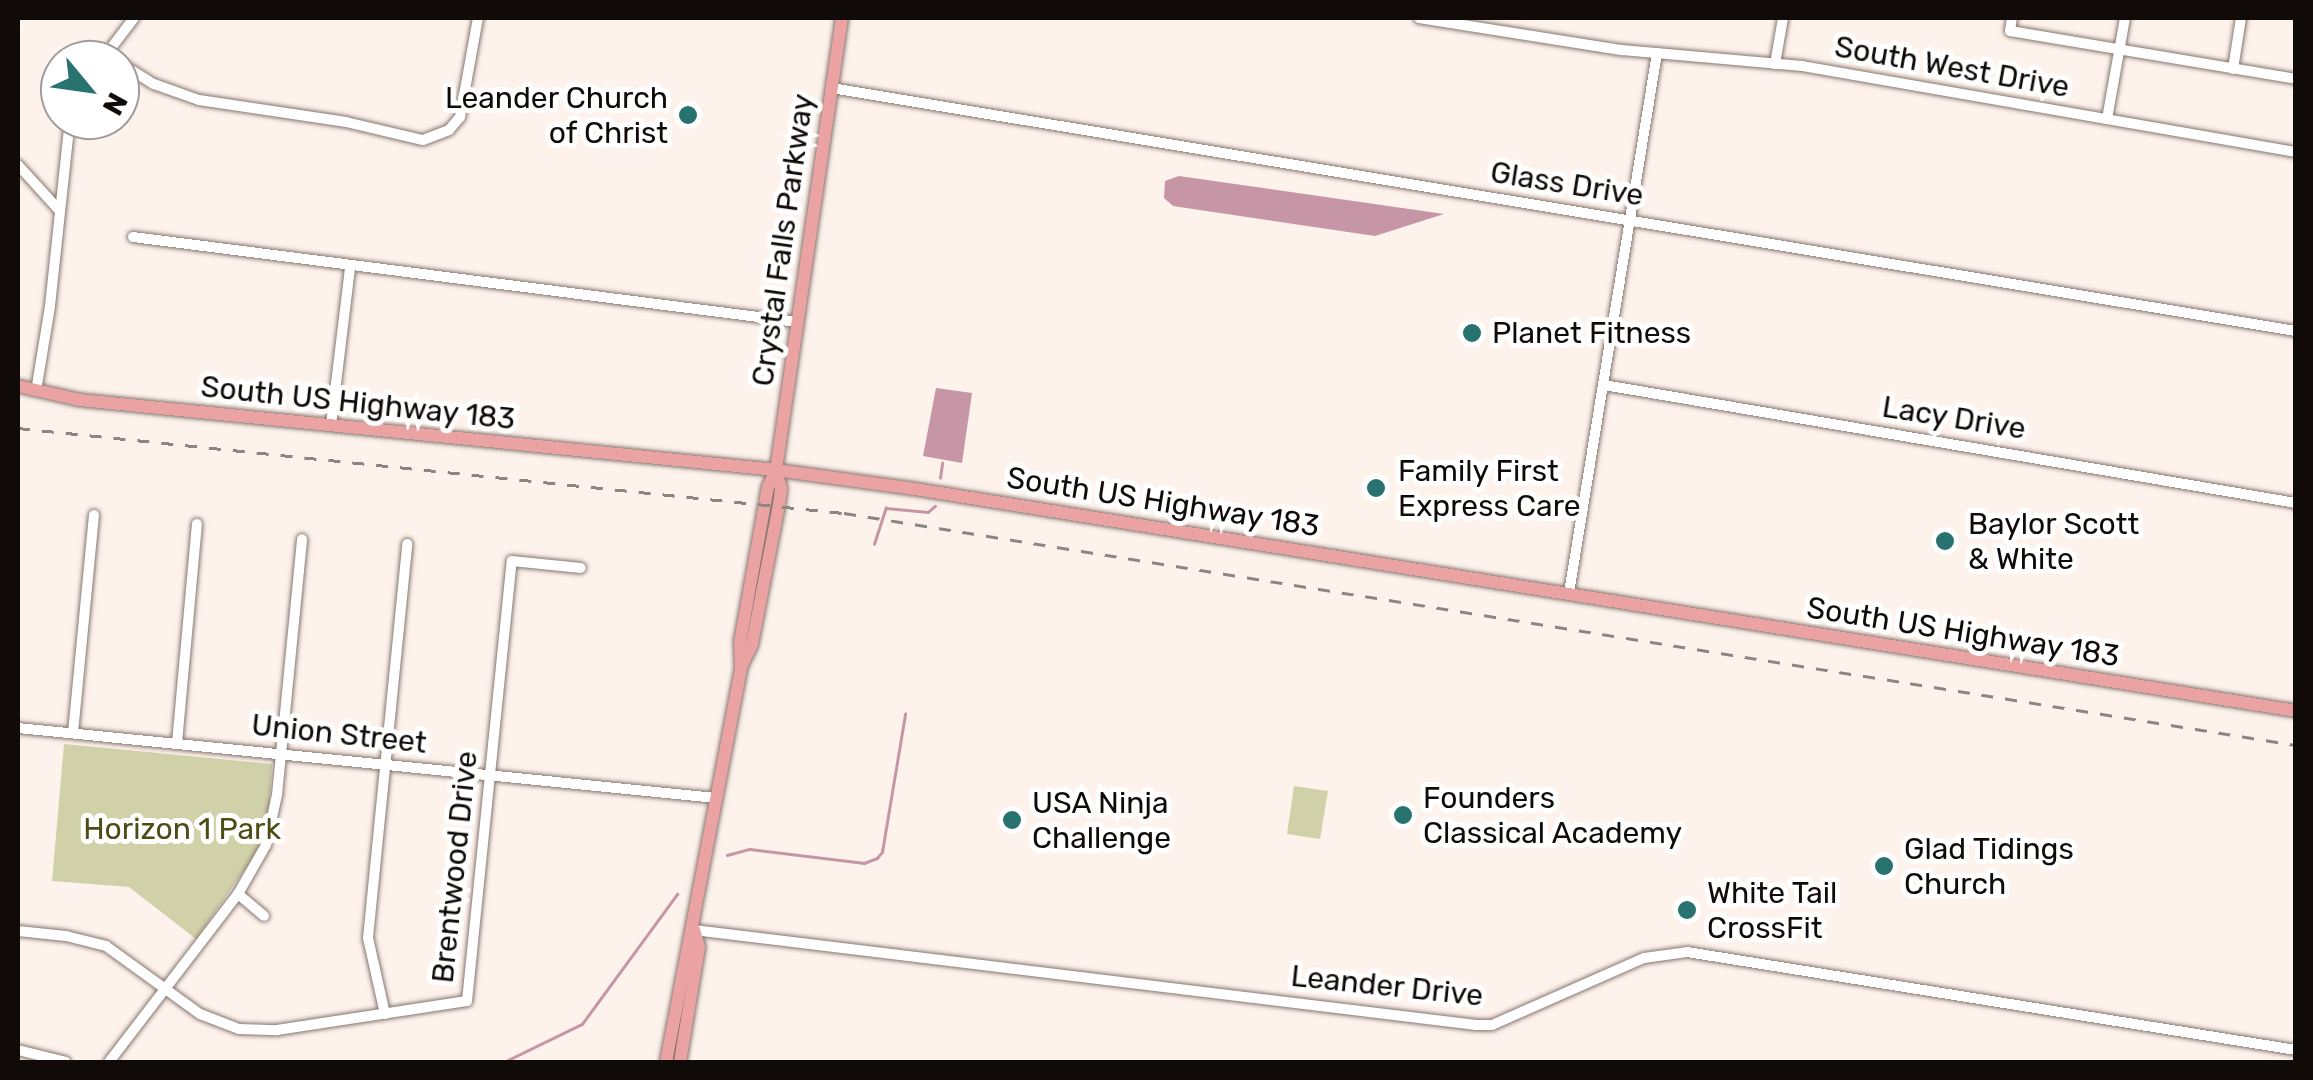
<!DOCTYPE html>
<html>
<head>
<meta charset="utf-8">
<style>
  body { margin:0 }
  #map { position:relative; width:2313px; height:1080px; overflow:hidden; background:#fdf2ec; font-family:Rubik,sans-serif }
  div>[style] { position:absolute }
  .green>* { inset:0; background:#d1d1a9 }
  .water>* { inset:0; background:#c696a7 }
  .stream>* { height:2.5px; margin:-1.25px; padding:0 1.25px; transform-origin:1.25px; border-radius:1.25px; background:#c696a7 }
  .roads { filter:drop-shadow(0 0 2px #86766e) drop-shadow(0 0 2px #86766e) }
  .minor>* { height:10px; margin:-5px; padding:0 5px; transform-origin:5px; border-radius:5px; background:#fff }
  .major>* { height:12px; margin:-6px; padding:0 6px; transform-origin:6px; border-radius:6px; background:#eaa3a2 }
  .rail>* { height:2.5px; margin-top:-1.25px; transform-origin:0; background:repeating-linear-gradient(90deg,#8e8581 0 12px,transparent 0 24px) }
  .dots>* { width:28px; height:28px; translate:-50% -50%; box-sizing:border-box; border:5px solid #fff; border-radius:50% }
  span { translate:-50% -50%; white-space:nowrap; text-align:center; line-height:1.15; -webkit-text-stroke:10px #fff; paint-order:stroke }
  .street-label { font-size:30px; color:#100a08 }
  .poi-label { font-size:30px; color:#100a08 }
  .right { translate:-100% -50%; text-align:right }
  .left { translate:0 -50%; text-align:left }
  .park-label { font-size:30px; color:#4e4c16 }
  .frame { position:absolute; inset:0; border:20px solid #100a08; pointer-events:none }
  .north { position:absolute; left:40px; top:40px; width:100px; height:100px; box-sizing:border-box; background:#fff; border:2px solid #9f9d9c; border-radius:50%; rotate:119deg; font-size:28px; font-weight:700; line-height:40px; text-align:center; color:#100a08 }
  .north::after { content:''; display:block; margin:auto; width:35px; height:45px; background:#28726f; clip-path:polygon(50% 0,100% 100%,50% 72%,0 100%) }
</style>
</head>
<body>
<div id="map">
  <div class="green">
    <div style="clip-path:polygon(64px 744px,272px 764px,268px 822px,258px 851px,196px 939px,129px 887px,52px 881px)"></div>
    <div style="clip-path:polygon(1294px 786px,1328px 791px,1320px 839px,1287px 834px)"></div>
  </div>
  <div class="water">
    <div style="clip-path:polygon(1179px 176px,1444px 214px,1375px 236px,1173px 206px,1164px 198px,1165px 181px)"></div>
    <div style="clip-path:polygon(936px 388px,972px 393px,962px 463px,923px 456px)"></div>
  </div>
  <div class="stream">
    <div style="left:940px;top:478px;width:15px;rotate:-82deg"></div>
    <div style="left:874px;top:544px;width:38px;rotate:-72deg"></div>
    <div style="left:886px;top:508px;width:42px;rotate:5.4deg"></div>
    <div style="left:928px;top:512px;width:9px;rotate:-41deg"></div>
    <div style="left:727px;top:855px;width:24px;rotate:-15deg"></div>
    <div style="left:750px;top:849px;width:115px;rotate:7deg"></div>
    <div style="left:864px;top:863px;width:14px;rotate:-21deg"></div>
    <div style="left:877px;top:858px;width:8px;rotate:-50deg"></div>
    <div style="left:882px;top:852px;width:140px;rotate:-80.5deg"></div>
    <div style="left:504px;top:1062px;width:87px;rotate:-26deg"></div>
    <div style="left:582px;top:1024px;width:161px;rotate:-53.8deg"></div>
  </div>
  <div class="roads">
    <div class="minor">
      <div style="left:1419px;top:18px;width:206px;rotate:9deg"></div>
      <div style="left:1622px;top:50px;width:181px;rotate:5.1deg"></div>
      <div style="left:1802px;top:66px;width:501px;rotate:9.88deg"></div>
      <div style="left:2012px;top:18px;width:13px;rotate:99deg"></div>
      <div style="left:2010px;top:31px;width:290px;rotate:9.5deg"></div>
      <div style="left:102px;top:60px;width:53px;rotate:-52.7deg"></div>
      <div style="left:120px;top:63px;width:40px;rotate:32deg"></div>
      <div style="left:154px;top:84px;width:48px;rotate:19.6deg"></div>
      <div style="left:199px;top:100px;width:149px;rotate:8.5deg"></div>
      <div style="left:346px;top:122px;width:79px;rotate:13.2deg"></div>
      <div style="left:423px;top:140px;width:28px;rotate:-21deg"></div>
      <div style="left:449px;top:130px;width:17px;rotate:-50deg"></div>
      <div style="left:460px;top:117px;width:101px;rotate:-79.7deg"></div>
      <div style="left:1775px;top:64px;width:47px;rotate:-80.1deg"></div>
      <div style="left:2233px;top:69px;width:52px;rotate:-81.1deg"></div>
      <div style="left:831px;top:88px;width:1485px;rotate:9.42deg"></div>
      <div style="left:2107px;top:119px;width:103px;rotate:-79.9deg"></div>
      <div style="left:18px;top:165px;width:62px;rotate:47.6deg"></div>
      <div style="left:133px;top:237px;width:669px;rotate:7.29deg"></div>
      <div style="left:1604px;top:385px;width:702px;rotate:9.68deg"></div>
      <div style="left:36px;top:391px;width:86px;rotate:-80.6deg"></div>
      <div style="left:50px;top:306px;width:187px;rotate:-83.9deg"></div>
      <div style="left:331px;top:425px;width:159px;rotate:-83.1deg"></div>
      <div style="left:1569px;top:593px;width:547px;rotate:-80.74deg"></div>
      <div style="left:18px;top:728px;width:702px;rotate:5.73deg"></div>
      <div style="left:73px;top:733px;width:219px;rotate:-84.5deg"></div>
      <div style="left:177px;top:743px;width:220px;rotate:-84.8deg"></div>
      <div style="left:238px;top:894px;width:34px;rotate:40deg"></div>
      <div style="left:694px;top:930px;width:788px;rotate:6.93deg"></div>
      <div style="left:1476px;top:1025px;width:16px"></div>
      <div style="left:1492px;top:1025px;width:166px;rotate:-23.8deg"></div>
      <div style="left:1644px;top:958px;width:43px;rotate:-7.9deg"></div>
      <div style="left:1687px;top:952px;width:617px;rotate:9.14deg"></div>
      <div style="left:18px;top:931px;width:48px;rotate:5.9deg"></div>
      <div style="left:66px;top:936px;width:41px;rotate:14deg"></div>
      <div style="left:106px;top:946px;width:116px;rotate:35.9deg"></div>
      <div style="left:200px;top:1014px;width:42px;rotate:21deg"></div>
      <div style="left:239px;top:1029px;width:38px;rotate:2deg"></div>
      <div style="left:277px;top:1030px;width:192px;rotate:-8.7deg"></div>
      <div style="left:467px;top:1001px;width:442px;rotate:-84.2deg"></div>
      <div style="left:512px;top:561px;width:69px;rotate:5.8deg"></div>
      <div style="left:385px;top:1014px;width:78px;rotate:-102.6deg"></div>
      <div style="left:368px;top:938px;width:396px;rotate:-84.3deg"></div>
      <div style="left:18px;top:1050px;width:49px;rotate:14deg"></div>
      <div style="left:109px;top:1062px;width:212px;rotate:-52.5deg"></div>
      <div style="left:238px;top:894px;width:56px;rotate:-60.3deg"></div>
      <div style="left:266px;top:845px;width:51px;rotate:-77.6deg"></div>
      <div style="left:277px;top:795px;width:257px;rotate:-84.4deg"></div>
    </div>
    <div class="major">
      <div style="left:18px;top:386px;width:64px;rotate:12.7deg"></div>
      <div style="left:80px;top:400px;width:700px;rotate:5.74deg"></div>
      <div style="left:776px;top:470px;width:140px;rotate:7.8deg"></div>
      <div style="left:915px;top:489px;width:1399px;rotate:9.13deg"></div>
      <div style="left:741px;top:667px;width:25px;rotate:-92deg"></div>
      <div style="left:740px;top:642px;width:158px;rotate:-79.8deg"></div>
      <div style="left:768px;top:487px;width:19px;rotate:-65deg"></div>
      <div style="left:776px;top:470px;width:457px;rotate:-81.7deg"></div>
      <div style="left:666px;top:1062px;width:402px;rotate:-79.2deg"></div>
      <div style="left:741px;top:667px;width:25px;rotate:-64deg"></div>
      <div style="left:752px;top:644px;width:142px;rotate:-79deg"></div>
      <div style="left:779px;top:505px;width:17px;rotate:-83deg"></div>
      <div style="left:781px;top:488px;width:19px;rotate:-106deg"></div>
      <div style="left:680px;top:1062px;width:117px;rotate:-80.6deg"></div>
      <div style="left:699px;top:947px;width:18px;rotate:-106deg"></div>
    </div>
  </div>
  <div class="rail">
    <div style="left:18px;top:428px;width:830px;rotate:5.88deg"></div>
    <div style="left:844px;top:513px;width:1470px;rotate:9.08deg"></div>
  </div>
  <div class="dots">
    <div style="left:688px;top:115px;background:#28726f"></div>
    <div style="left:1472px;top:333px;background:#28726f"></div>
    <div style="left:1376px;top:488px;background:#28726f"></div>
    <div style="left:1945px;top:541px;background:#28726f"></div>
    <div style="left:1403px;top:815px;background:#28726f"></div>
    <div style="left:1012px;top:820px;background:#28726f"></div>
    <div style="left:1884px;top:866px;background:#28726f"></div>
    <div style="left:1687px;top:910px;background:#28726f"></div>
  </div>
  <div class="street-label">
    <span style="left:1952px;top:67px;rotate:10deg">South West Drive</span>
    <span style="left:1567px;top:184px;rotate:9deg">Glass Drive</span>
    <span style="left:783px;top:240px;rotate:-82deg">Crystal Falls Parkway</span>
    <span style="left:358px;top:403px;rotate:6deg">South US Highway 183</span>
    <span style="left:1954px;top:418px;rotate:9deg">Lacy Drive</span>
    <span style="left:1163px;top:502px;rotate:9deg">South US Highway 183</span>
    <span style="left:1963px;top:632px;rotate:9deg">South US Highway 183</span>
    <span style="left:339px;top:734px;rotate:6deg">Union Street</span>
    <span style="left:455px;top:867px;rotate:-84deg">Brentwood Drive</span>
    <span style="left:1387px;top:986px;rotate:6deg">Leander Drive</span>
  </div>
  <div class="poi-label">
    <span class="right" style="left:668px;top:115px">Leander Church<br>of Christ</span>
    <span class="left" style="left:1492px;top:333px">Planet Fitness</span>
    <span class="left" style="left:1398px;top:488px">Family First<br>Express Care</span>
    <span class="left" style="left:1968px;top:541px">Baylor Scott<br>&amp; White</span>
    <span class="left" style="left:1423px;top:815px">Founders<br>Classical Academy</span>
    <span class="left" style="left:1032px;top:820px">USA Ninja<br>Challenge</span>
    <span class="left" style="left:1904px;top:866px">Glad Tidings<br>Church</span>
    <span class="left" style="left:1707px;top:910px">White Tail<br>CrossFit</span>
  </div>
  <div class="park-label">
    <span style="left:182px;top:829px">Horizon 1 Park</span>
  </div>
  <div class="frame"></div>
  <div class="north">N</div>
</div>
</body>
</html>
